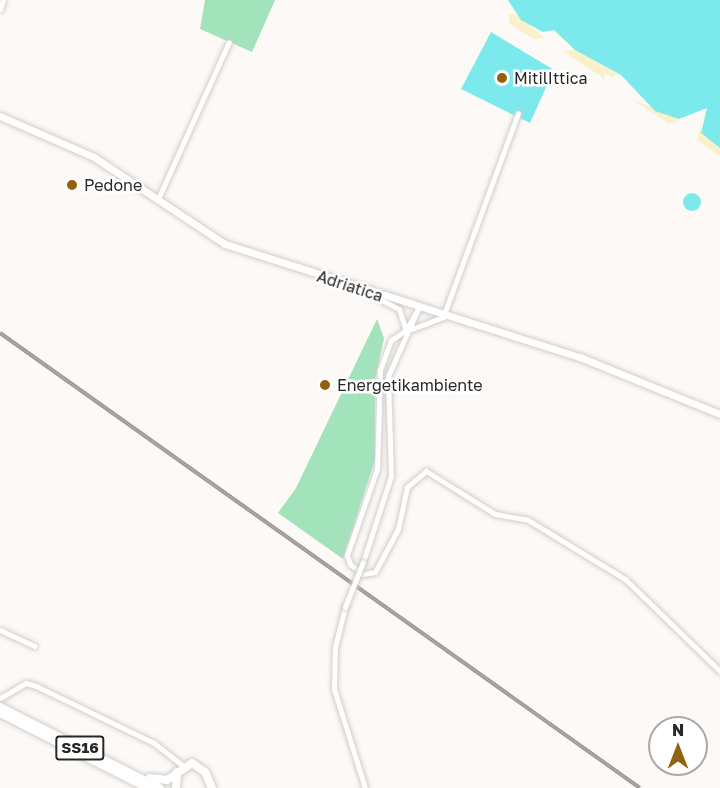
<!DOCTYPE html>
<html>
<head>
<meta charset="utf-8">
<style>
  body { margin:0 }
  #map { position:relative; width:720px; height:788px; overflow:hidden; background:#fdf9f6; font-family:"Golos Text",sans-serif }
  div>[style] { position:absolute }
  .green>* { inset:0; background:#a3e3bc }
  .sand>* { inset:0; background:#faf0cb }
  .water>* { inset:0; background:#7ce9ec }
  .round { border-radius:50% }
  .roads { filter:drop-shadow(0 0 2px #d1cecb) drop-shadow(0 0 2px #d1cecb) }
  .minor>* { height:5px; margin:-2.5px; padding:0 2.5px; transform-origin:2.5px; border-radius:2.5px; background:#fff }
  .major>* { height:7px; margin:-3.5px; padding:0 3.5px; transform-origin:3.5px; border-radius:3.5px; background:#fff }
  .highway>* { height:8px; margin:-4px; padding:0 4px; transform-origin:4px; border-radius:4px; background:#fff }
  .rail>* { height:4px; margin-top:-2px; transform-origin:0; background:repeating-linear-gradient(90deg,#fff 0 4.5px,#9d9a98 0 9px); box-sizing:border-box; border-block:2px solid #9d9a98 }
  .bridges { filter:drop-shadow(0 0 2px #d1cecb) drop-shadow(0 0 2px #d1cecb) }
  .minor-bridge>* { height:5px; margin:-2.5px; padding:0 2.5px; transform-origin:2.5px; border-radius:2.5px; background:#fff }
  .dots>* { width:16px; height:16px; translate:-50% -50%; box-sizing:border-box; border:3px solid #fff; border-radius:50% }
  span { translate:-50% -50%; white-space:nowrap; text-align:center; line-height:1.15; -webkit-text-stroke:5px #fff; paint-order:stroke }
  .shield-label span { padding:2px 4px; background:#fff; border:2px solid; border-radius:4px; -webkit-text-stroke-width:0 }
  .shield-label { font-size:15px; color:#292827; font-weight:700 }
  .poi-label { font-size:16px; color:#292827 }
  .left { translate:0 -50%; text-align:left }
  .street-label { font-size:16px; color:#292827 }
  .north { position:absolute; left:648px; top:716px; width:60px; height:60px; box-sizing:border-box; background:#fff; border:2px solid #a9a9a9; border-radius:50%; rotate:0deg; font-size:16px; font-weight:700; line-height:24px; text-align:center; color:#292827 }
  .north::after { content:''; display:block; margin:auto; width:21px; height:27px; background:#91630f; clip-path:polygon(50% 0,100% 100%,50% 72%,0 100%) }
</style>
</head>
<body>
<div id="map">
  <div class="green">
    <div style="clip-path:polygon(205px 0,275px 0,252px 52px,200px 29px)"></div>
    <div style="clip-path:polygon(377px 319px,384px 338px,375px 380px,375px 460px,343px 559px,278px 513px,296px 488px)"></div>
  </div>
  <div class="sand">
    <div style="clip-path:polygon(509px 14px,519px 15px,545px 38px,533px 39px,509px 23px)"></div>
    <div style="clip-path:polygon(575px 50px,617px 73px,613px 77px,604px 73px,605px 79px,563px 51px)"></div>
    <div style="clip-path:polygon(630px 98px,679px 119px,678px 122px,668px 123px)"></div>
    <div style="clip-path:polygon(701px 121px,701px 133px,720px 148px,720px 156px,697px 140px)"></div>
  </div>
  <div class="water">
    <div style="clip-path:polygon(508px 0,720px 0,720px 148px,701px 133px,707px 108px,679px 119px,655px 111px,621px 75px,575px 50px,554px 30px,543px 32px,521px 20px)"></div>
    <div style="clip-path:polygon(491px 32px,554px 70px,530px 123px,461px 89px)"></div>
    <div class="round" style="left:683px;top:193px;width:18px;height:18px"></div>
  </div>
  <div class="roads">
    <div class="minor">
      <div style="left:0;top:9px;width:9px;rotate:-72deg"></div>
      <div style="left:158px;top:199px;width:172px;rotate:-65.7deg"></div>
      <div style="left:362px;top:290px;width:42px;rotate:27.2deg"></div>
      <div style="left:399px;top:309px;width:22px;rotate:72deg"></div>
      <div style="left:407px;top:328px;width:22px;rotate:-60deg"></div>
      <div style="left:412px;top:329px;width:33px;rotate:-21deg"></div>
      <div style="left:443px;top:317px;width:217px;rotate:-69.8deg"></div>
      <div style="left:406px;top:330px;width:18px;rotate:146deg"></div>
      <div style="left:391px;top:340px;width:32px;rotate:110deg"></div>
      <div style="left:380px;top:370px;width:99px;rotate:91.7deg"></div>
      <div style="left:377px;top:469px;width:91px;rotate:109.2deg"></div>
      <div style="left:347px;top:555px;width:9px;rotate:72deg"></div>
      <div style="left:350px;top:564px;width:16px;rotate:38deg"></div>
      <div style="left:363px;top:574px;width:12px;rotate:-9deg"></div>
      <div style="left:375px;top:572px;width:49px;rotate:-61.9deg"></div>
      <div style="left:398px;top:529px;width:43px;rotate:-77.9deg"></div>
      <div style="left:407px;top:487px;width:25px;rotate:-40deg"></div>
      <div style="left:426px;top:471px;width:81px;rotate:31.9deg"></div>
      <div style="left:495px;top:514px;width:34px;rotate:10deg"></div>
      <div style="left:528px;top:520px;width:114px;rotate:31.3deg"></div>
      <div style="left:625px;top:579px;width:132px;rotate:44.1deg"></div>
      <div style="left:363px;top:562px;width:90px;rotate:-72deg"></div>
      <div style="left:391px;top:476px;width:100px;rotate:-91.7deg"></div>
      <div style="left:388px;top:376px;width:73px;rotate:-65.9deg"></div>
      <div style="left:345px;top:607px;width:41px;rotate:104deg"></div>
      <div style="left:335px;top:647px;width:42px;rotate:91.4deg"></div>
      <div style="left:334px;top:689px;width:104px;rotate:72.6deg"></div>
      <div style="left:0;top:630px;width:38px;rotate:25deg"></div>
      <div style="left:0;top:698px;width:30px;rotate:-30deg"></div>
      <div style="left:26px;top:683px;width:10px;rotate:17deg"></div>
      <div style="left:36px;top:686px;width:131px;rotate:25.8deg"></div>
      <div style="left:154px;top:743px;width:36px;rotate:38deg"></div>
    </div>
    <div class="major">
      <div style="left:0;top:116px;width:103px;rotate:23.6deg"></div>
      <div style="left:94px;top:157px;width:157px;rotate:33.6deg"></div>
      <div style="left:225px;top:244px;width:373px;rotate:17.7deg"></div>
      <div style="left:580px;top:357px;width:151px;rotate:22.2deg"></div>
    </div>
    <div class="highway">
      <div style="left:0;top:707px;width:179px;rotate:26.9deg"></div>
      <div style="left:0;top:713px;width:166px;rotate:26.9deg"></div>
      <div style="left:150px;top:778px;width:17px;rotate:7deg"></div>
      <div style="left:167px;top:780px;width:30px;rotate:-34deg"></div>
      <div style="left:192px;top:763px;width:16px;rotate:35deg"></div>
      <div style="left:205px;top:772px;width:17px;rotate:66deg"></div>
      <div style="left:176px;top:788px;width:16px;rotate:-86deg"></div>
    </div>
  </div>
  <div class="rail">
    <div style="left:0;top:333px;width:785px;rotate:35.41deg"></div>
  </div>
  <div class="bridges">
    <div class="minor-bridge">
      <div style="left:345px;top:607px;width:48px;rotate:-68.2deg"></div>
    </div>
  </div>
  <div class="dots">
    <div style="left:502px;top:78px;background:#91630f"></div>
    <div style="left:72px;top:185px;background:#91630f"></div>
    <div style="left:325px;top:385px;background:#91630f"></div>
  </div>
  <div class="shield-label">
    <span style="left:80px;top:748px">SS16</span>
  </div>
  <div class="poi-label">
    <span class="left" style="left:514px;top:78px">MitilIttica</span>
    <span class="left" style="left:84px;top:185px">Pedone</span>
    <span class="left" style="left:337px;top:385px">Energetikambiente</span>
  </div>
  <div class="street-label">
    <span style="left:350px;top:286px;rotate:18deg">Adriatica</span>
  </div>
  <div class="north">N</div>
</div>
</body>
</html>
